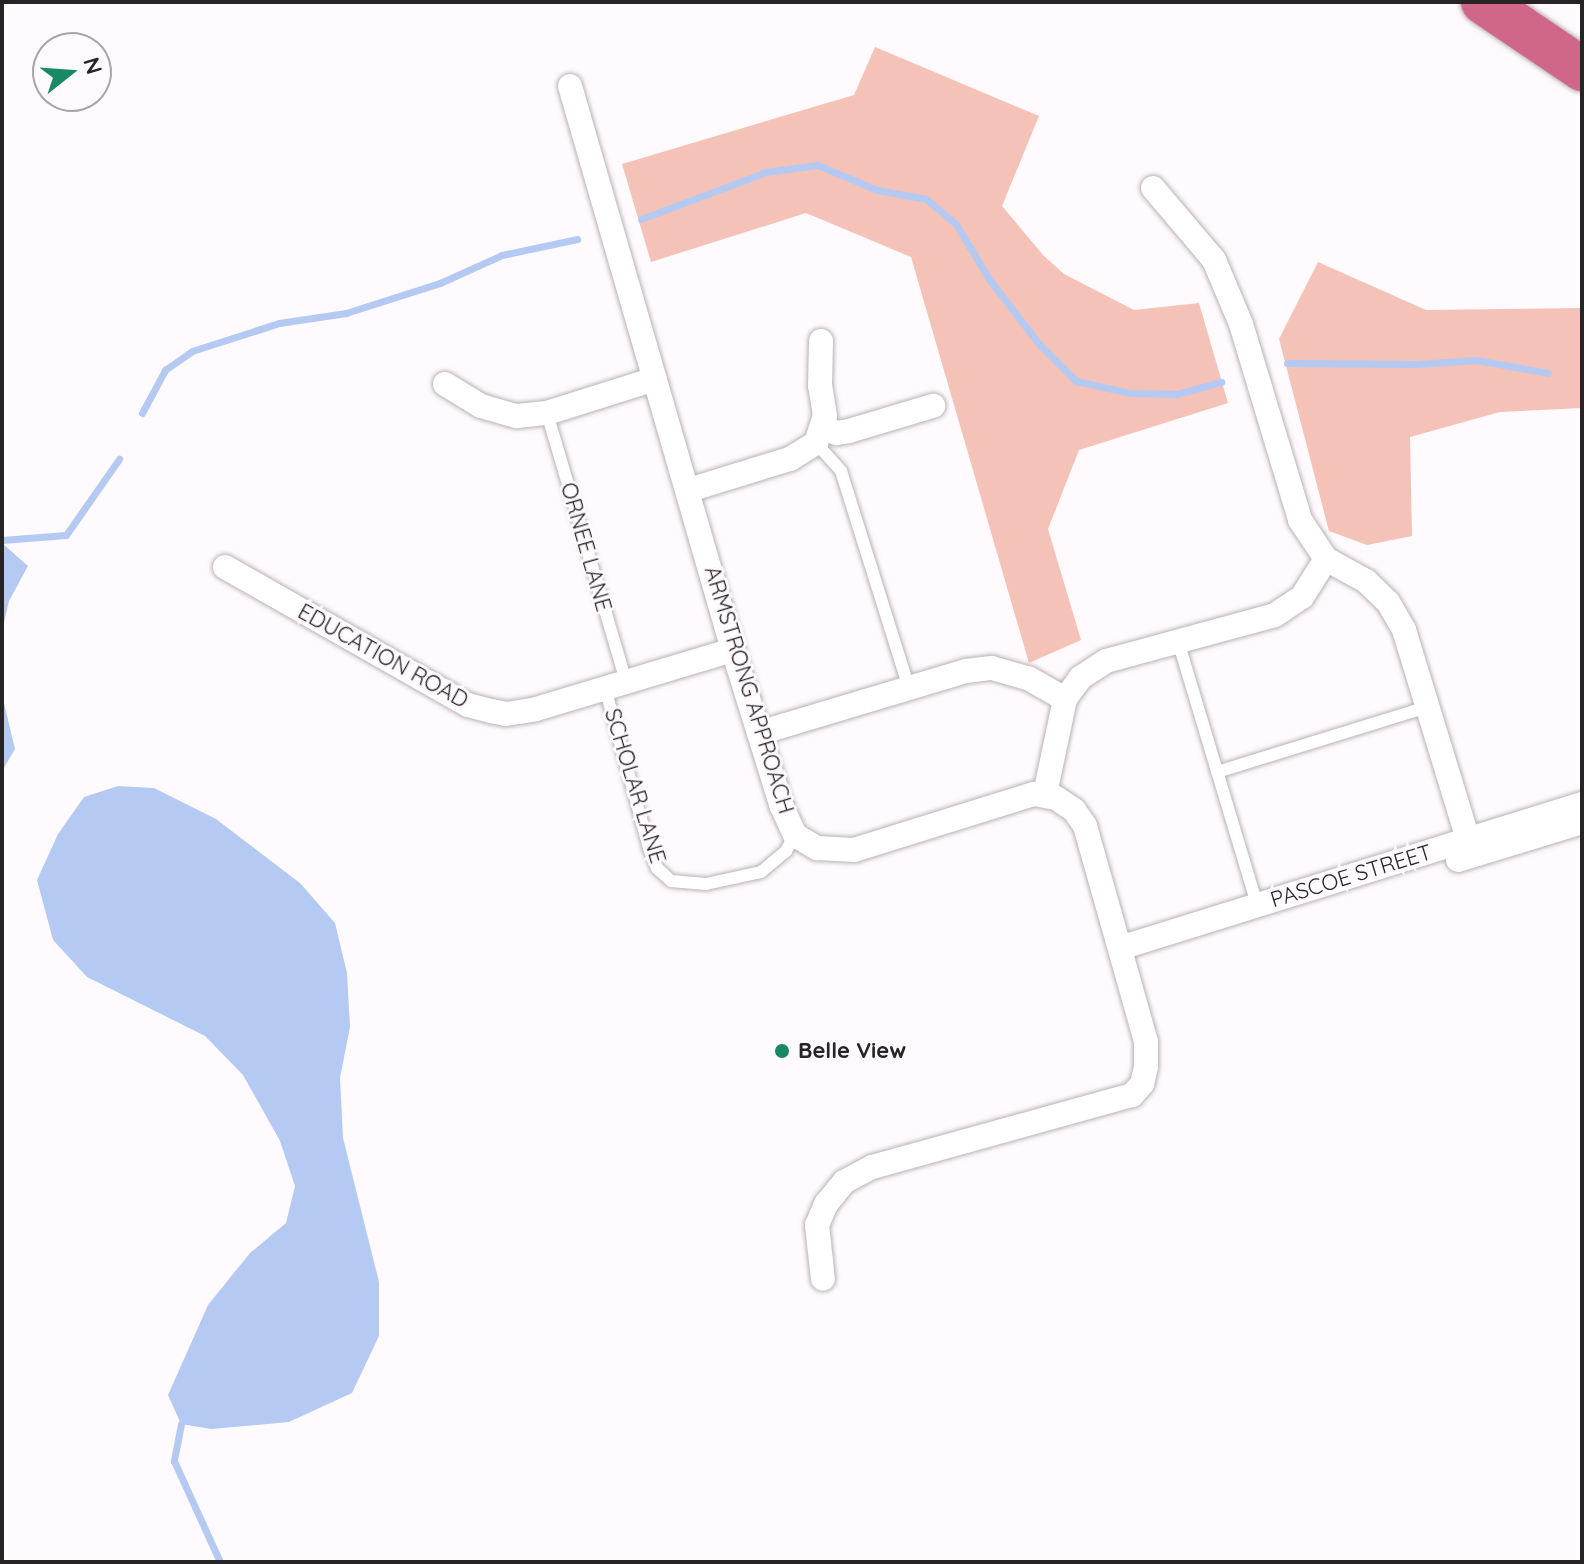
<!DOCTYPE html>
<html>
<head>
<meta charset="utf-8">
<style>
  body { margin:0 }
  #map { position:relative; width:1584px; height:1564px; overflow:hidden; background:#fffafe; font-family:Quicksand,sans-serif }
  div>[style] { position:absolute }
  .green>* { inset:0; background:#f4c2b6 }
  .water>* { inset:0; background:#b5caf3 }
  .stream>* { height:7px; margin:-3.5px; padding:0 3.5px; transform-origin:3.5px; border-radius:3.5px; background:#b5caf3 }
  .roads { filter:drop-shadow(0 0 2px #b8b2b7) drop-shadow(0 0 2px #b8b2b7) }
  .service>* { height:12px; margin:-6px; padding:0 6px; transform-origin:6px; border-radius:6px; background:#fff }
  .minor>* { height:24px; margin:-12px; padding:0 12px; transform-origin:12px; border-radius:12px; background:#fff }
  .motorway>* { height:44px; margin:-22px; padding:0 22px; transform-origin:22px; border-radius:22px; background:#d06789 }
  .dots>* { width:22px; height:22px; translate:-50% -50%; box-sizing:border-box; border:4px solid #fffafe; border-radius:50% }
  span { translate:-50% -50%; white-space:nowrap; text-align:center; line-height:1.15; -webkit-text-stroke:6px #fffafe; paint-order:stroke }
  .street-label { font-size:22px; color:#272426 }
  .poi-label { font-size:22px; color:#272426; font-weight:700 }
  .left { translate:0 -50%; text-align:left }
  .frame { position:absolute; inset:0; border:4px solid #272426; pointer-events:none }
  .north { position:absolute; left:32px; top:32px; width:80px; height:80px; box-sizing:border-box; background:#fffafe; border:2px solid #a9a4a8; border-radius:50%; rotate:73deg; font-size:22px; font-weight:700; line-height:32px; text-align:center; color:#272426 }
  .north::after { content:''; display:block; margin:auto; width:28px; height:36px; background:#198866; clip-path:polygon(50% 0,100% 100%,50% 72%,0 100%) }
</style>
</head>
<body>
<div id="map">
  <div class="green">
    <div style="clip-path:polygon(875px 47px,1039px 116px,1002px 206px,1043px 255px,1064px 274px,1134px 310px,1199px 303px,1228px 403px,1079px 450px,1048px 529px,1081px 640px,1029px 663px,911px 257px,806px 213px,651px 262px,622px 164px,854px 95px)"></div>
    <div style="clip-path:polygon(1318px 262px,1426px 310px,1582px 308px,1582px 408px,1500px 412px,1410px 437px,1412px 536px,1367px 545px,1329px 531px,1279px 339px)"></div>
  </div>
  <div class="water">
    <div style="clip-path:polygon(2px 543px,28px 566px,9px 601px,2px 631px)"></div>
    <div style="clip-path:polygon(2px 695px,15px 749px,2px 771px)"></div>
    <div style="clip-path:polygon(118px 786px,154px 788px,216px 819px,300px 883px,335px 923px,347px 973px,350px 1027px,340px 1078px,343px 1138px,379px 1282px,379px 1336px,352px 1393px,289px 1422px,211px 1429px,181px 1424px,168px 1395px,208px 1305px,250px 1253px,286px 1223px,295px 1186px,280px 1141px,243px 1075px,205px 1036px,87px 977px,53px 940px,37px 880px,58px 834px,84px 797px)"></div>
  </div>
  <div class="stream">
    <div style="left:641px;top:219px;width:134px;rotate:-20.6deg"></div>
    <div style="left:766px;top:172px;width:52px;rotate:-7.7deg"></div>
    <div style="left:818px;top:165px;width:64px;rotate:23deg"></div>
    <div style="left:877px;top:190px;width:50px;rotate:10.4deg"></div>
    <div style="left:926px;top:199px;width:39px;rotate:40deg"></div>
    <div style="left:956px;top:224px;width:64px;rotate:59deg"></div>
    <div style="left:989px;top:279px;width:82px;rotate:52.4deg"></div>
    <div style="left:1039px;top:344px;width:52px;rotate:45deg"></div>
    <div style="left:1076px;top:381px;width:55px;rotate:12.5deg"></div>
    <div style="left:1130px;top:393px;width:47px;rotate:1.2deg"></div>
    <div style="left:1177px;top:394px;width:46px;rotate:-15.3deg"></div>
    <div style="left:1287px;top:363px;width:131px;rotate:0.4deg"></div>
    <div style="left:1418px;top:364px;width:58px;rotate:-3.9deg"></div>
    <div style="left:1476px;top:360px;width:73px;rotate:10.2deg"></div>
    <div style="left:142px;top:413px;width:49px;rotate:-61.9deg"></div>
    <div style="left:165px;top:370px;width:33px;rotate:-35deg"></div>
    <div style="left:192px;top:351px;width:91px;rotate:-17.8deg"></div>
    <div style="left:279px;top:323px;width:68px;rotate:-8.5deg"></div>
    <div style="left:346px;top:313px;width:99px;rotate:-17.7deg"></div>
    <div style="left:440px;top:283px;width:68px;rotate:-24.3deg"></div>
    <div style="left:502px;top:255px;width:77px;rotate:-12deg"></div>
    <div style="left:2px;top:540px;width:64px;rotate:-4.5deg"></div>
    <div style="left:66px;top:535px;width:93px;rotate:-55.1deg"></div>
    <div style="left:181px;top:1424px;width:38px;rotate:101deg"></div>
    <div style="left:174px;top:1461px;width:111px;rotate:65.5deg"></div>
  </div>
  <div class="roads">
    <div class="service">
      <div style="left:547px;top:413px;width:280px;rotate:73.6deg"></div>
      <div style="left:816px;top:443px;width:38px;rotate:48deg"></div>
      <div style="left:841px;top:471px;width:227px;rotate:72.6deg"></div>
      <div style="left:1178px;top:641px;width:276px;rotate:73.3deg"></div>
      <div style="left:605px;top:688px;width:166px;rotate:74.6deg"></div>
      <div style="left:649px;top:848px;width:22px;rotate:68deg"></div>
      <div style="left:657px;top:868px;width:19px;rotate:43deg"></div>
      <div style="left:671px;top:881px;width:35px;rotate:5deg"></div>
      <div style="left:706px;top:884px;width:56px;rotate:-12.3deg"></div>
      <div style="left:761px;top:872px;width:33px;rotate:-40deg"></div>
      <div style="left:786px;top:851px;width:18px;rotate:-61deg"></div>
      <div style="left:1217px;top:772px;width:220px;rotate:-17.2deg"></div>
    </div>
    <div class="minor">
      <div style="left:570px;top:86px;width:587px;rotate:73.88deg"></div>
      <div style="left:733px;top:650px;width:164px;rotate:72.7deg"></div>
      <div style="left:782px;top:807px;width:31px;rotate:65deg"></div>
      <div style="left:795px;top:835px;width:26px;rotate:31deg"></div>
      <div style="left:817px;top:848px;width:37px;rotate:3deg"></div>
      <div style="left:854px;top:850px;width:189px;rotate:-17.3deg"></div>
      <div style="left:1034px;top:794px;width:22px;rotate:10deg"></div>
      <div style="left:1056px;top:798px;width:22px;rotate:34deg"></div>
      <div style="left:1074px;top:810px;width:19px;rotate:55deg"></div>
      <div style="left:1085px;top:826px;width:224px;rotate:74.2deg"></div>
      <div style="left:1146px;top:1042px;width:25px;rotate:90deg"></div>
      <div style="left:1146px;top:1067px;width:17px;rotate:103deg"></div>
      <div style="left:1142px;top:1084px;width:15px;rotate:132deg"></div>
      <div style="left:1132px;top:1095px;width:270px;rotate:164.5deg"></div>
      <div style="left:872px;top:1167px;width:32px;rotate:152deg"></div>
      <div style="left:844px;top:1182px;width:28px;rotate:129deg"></div>
      <div style="left:826px;top:1204px;width:23px;rotate:113deg"></div>
      <div style="left:817px;top:1225px;width:54px;rotate:83.7deg"></div>
      <div style="left:1153px;top:188px;width:94px;rotate:49.7deg"></div>
      <div style="left:1214px;top:260px;width:69px;rotate:67.1deg"></div>
      <div style="left:1241px;top:324px;width:205px;rotate:73.2deg"></div>
      <div style="left:1300px;top:520px;width:47px;rotate:56.3deg"></div>
      <div style="left:445px;top:384px;width:42px;rotate:31.4deg"></div>
      <div style="left:481px;top:406px;width:37px;rotate:16deg"></div>
      <div style="left:517px;top:416px;width:30px;rotate:-6deg"></div>
      <div style="left:547px;top:413px;width:113px;rotate:-17.5deg"></div>
      <div style="left:823px;top:428px;width:15px;rotate:20deg"></div>
      <div style="left:837px;top:433px;width:12px;rotate:-9deg"></div>
      <div style="left:849px;top:431px;width:88px;rotate:-16.6deg"></div>
      <div style="left:689px;top:490px;width:106px;rotate:-17.1deg"></div>
      <div style="left:790px;top:459px;width:31px;rotate:-32deg"></div>
      <div style="left:816px;top:443px;width:28px;rotate:-72deg"></div>
      <div style="left:825px;top:416px;width:30px;rotate:-99deg"></div>
      <div style="left:820px;top:386px;width:45px;rotate:-88.7deg"></div>
      <div style="left:225px;top:567px;width:279px;rotate:29.6deg"></div>
      <div style="left:468px;top:705px;width:24px;rotate:15deg"></div>
      <div style="left:491px;top:711px;width:15px;rotate:11deg"></div>
      <div style="left:506px;top:714px;width:30px;rotate:-9deg"></div>
      <div style="left:536px;top:709px;width:206px;rotate:-16.7deg"></div>
      <div style="left:1065px;top:699px;width:26px;rotate:-54deg"></div>
      <div style="left:1080px;top:678px;width:31px;rotate:-33deg"></div>
      <div style="left:1106px;top:661px;width:175px;rotate:-15.2deg"></div>
      <div style="left:1275px;top:615px;width:32px;rotate:-34deg"></div>
      <div style="left:1302px;top:597px;width:45px;rotate:-57.7deg"></div>
      <div style="left:1326px;top:559px;width:46px;rotate:28.8deg"></div>
      <div style="left:1366px;top:581px;width:30px;rotate:44deg"></div>
      <div style="left:1388px;top:602px;width:32px;rotate:60deg"></div>
      <div style="left:1404px;top:630px;width:235px;rotate:73deg"></div>
      <div style="left:759px;top:733px;width:216px;rotate:-16.7deg"></div>
      <div style="left:966px;top:671px;width:26px;rotate:-7deg"></div>
      <div style="left:992px;top:668px;width:37px;rotate:16deg"></div>
      <div style="left:1028px;top:678px;width:43px;rotate:29.6deg"></div>
      <div style="left:1065px;top:699px;width:97px;rotate:101.9deg"></div>
      <div style="left:1458px;top:860px;width:130px;rotate:-17deg"></div>
      <div style="left:1120px;top:948px;width:484px;rotate:-17.3deg"></div>
    </div>
    <div class="motorway">
      <div style="left:1483px;top:2px;width:120px;rotate:34.1deg"></div>
    </div>
  </div>
  <div class="dots">
    <div style="left:782px;top:1051px;background:#198866"></div>
  </div>
  <div class="street-label">
    <span style="left:586px;top:547px;rotate:74deg">ORNEE LANE</span>
    <span style="left:383px;top:656px;rotate:29deg">EDUCATION ROAD</span>
    <span style="left:749px;top:690px;rotate:73deg">ARMSTRONG APPROACH</span>
    <span style="left:635px;top:786px;rotate:73deg">SCHOLAR LANE</span>
    <span style="left:1351px;top:876px;rotate:-17deg">PASCOE STREET</span>
  </div>
  <div class="poi-label">
    <span class="left" style="left:798px;top:1051px">Belle View</span>
  </div>
  <div class="frame"></div>
  <div class="north">N</div>
</div>
</body>
</html>
